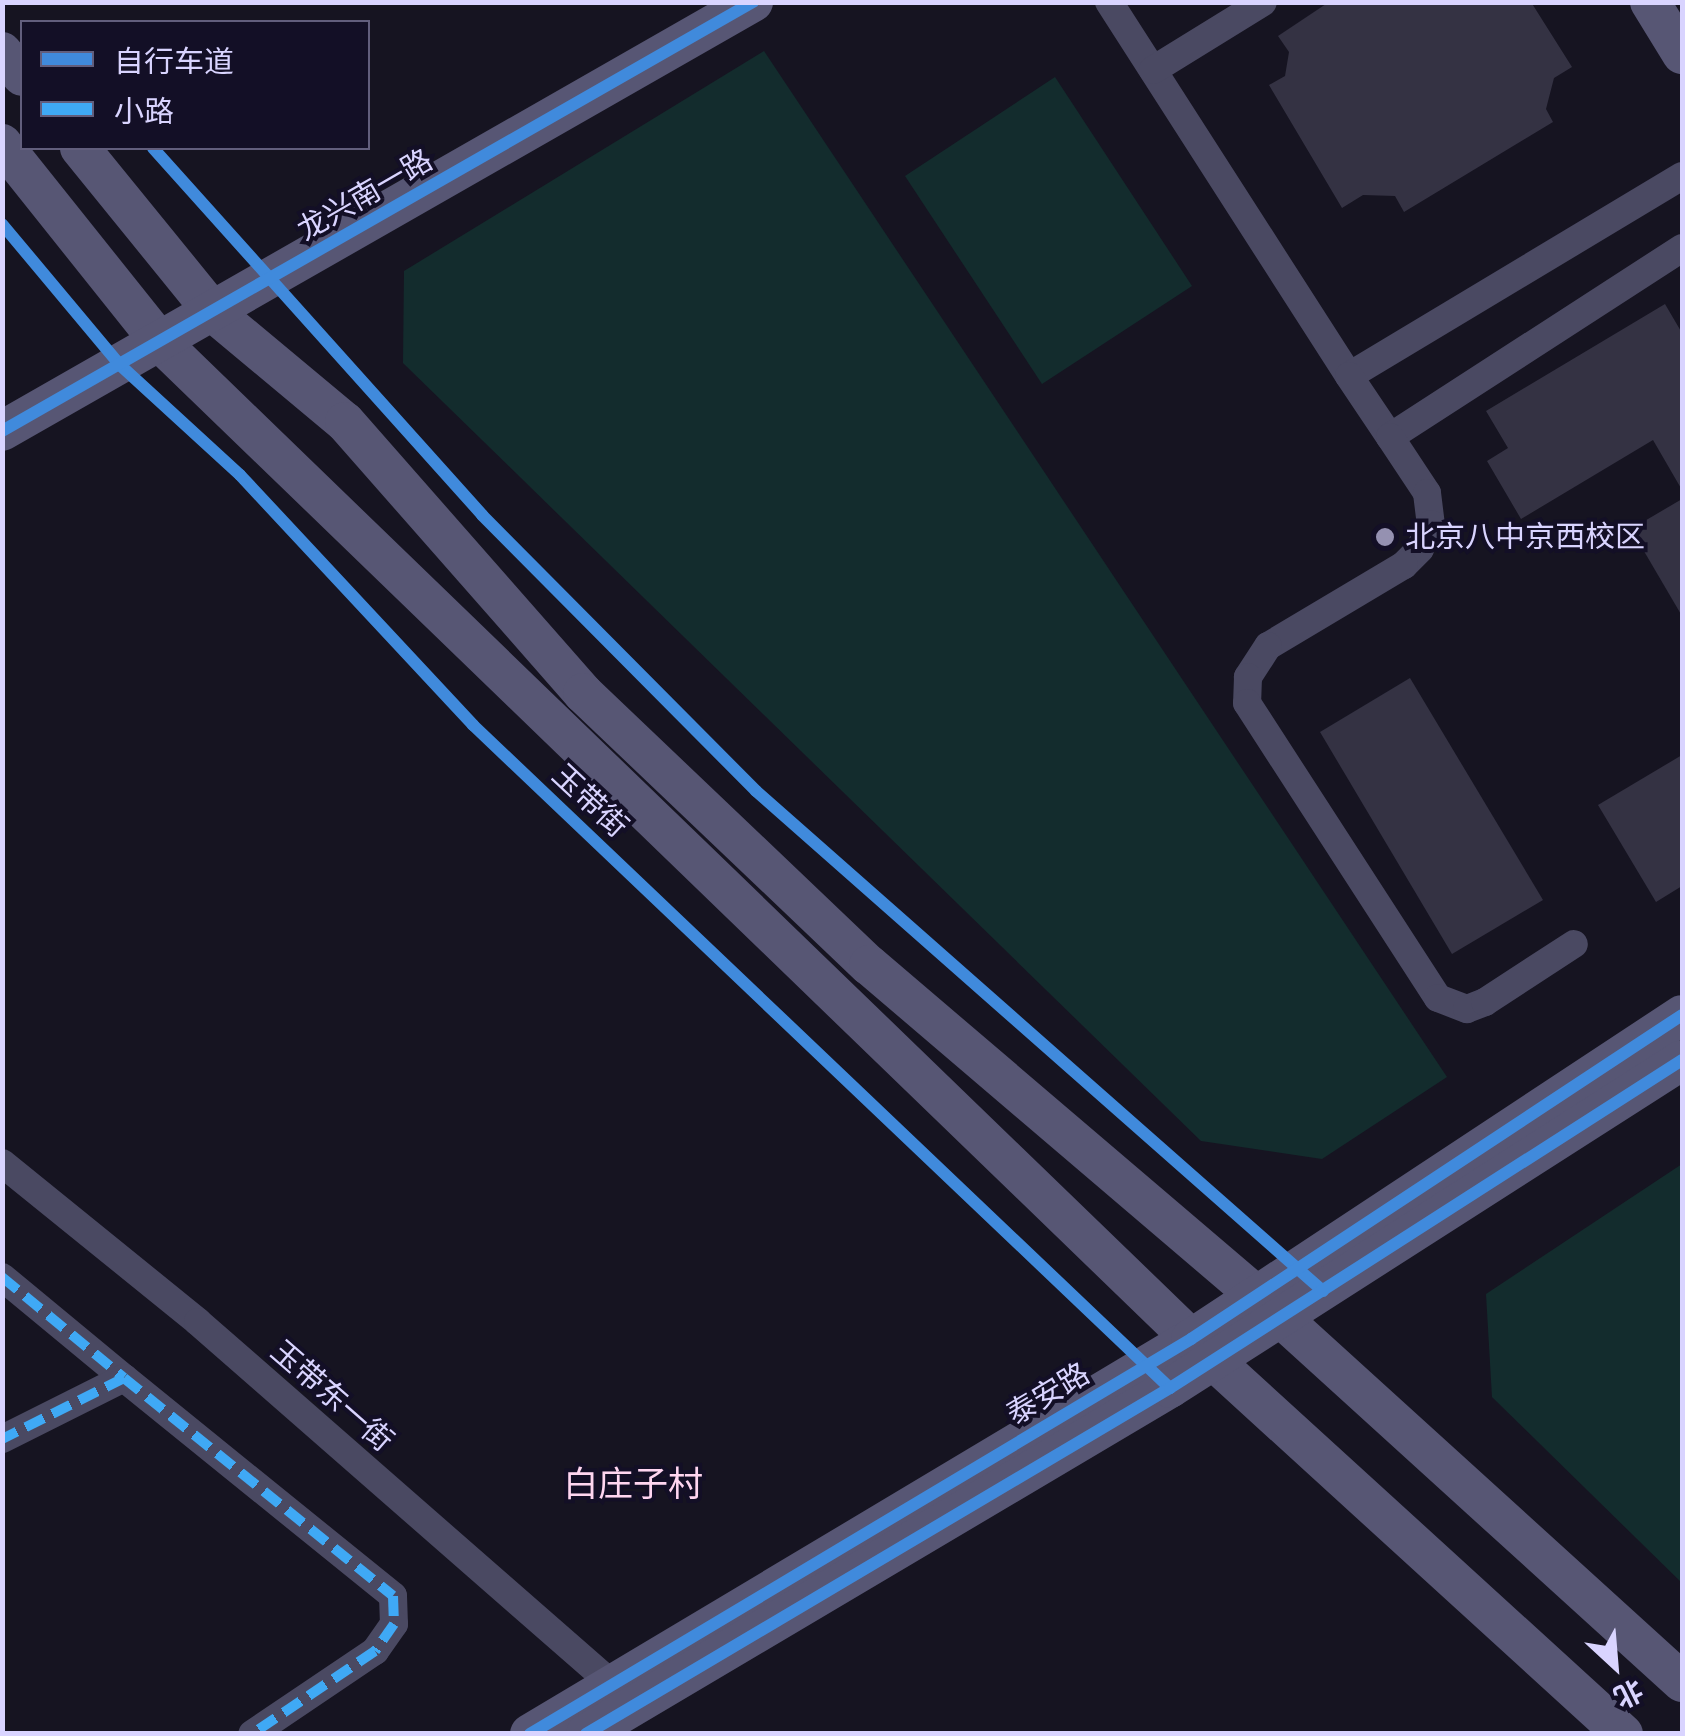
<!DOCTYPE html>
<html>
<head>
<meta charset="utf-8">
<style>
  body { margin:0 }
  #map { position:relative; width:1685px; height:1736px; overflow:hidden; background:#161421; font-family:Roboto,"Noto Sans SC",sans-serif }
  div>[style] { position:absolute }
  .green>* { inset:0; background:#132c2d }
  .building>* { inset:0; background:#343243 }
  .street>* { height:28px; margin:-14px; padding:0 14px; transform-origin:14px; border-radius:14px; background:#4a4962 }
  .secondary>* { height:40px; margin:-20px; padding:0 20px; transform-origin:20px; border-radius:20px; background:#575674 }
  .quiet>* { height:10px; margin-top:-5px; transform-origin:0; background:repeating-linear-gradient(90deg,#3fa9f5 0 20px,transparent 0 30px) }
  .cycleway>* { height:12px; margin:-6px; padding:0 6px; transform-origin:6px; border-radius:6px; background:#408adc }
  .dots>* { width:28px; height:28px; translate:-50% -50%; box-sizing:border-box; border:5px solid #130f26; border-radius:50% }
  span { translate:-50% -50%; white-space:nowrap; text-align:center; line-height:1.15; -webkit-text-stroke:8px #130f26; paint-order:stroke }
  .street-label { font-size:30px; color:#d9d4ff }
  .poi-label { font-size:30px; color:#d9d4ff }
  .left { translate:0 -50%; text-align:left }
  .quarter-label { font-size:35px; color:#ffd6f0 }
  .frame { position:absolute; inset:0; border:5px solid #d9d4ff; pointer-events:none }
  .legend { position:absolute; left:20px; top:20px; width:350px; height:130px; box-sizing:border-box; background:#130f26; border:2px solid #625e7d; margin:0; padding:12px 18px; list-style:none; font-size:30px; color:#d9d4ff }
  .legend li { display:flex; align-items:center; gap:20px; height:50px }
  .legend b { width:50px; border:2px solid #625e7d }
  .north { position:absolute; left:1565px; top:1616px; width:100px; height:100px; -webkit-text-stroke:8px #130f26; paint-order:stroke; rotate:154deg; font-size:28px; font-weight:700; line-height:40px; text-align:center; color:#d9d4ff }
  .north::after { content:''; display:block; margin:auto; width:35px; height:45px; background:#d9d4ff; clip-path:polygon(50% 0,100% 100%,50% 72%,0 100%) }
</style>
</head>
<body>
<div id="map">
  <div class="green">
    <div style="clip-path:polygon(764px 51px,1447px 1077px,1322px 1159px,1201px 1141px,403px 363px,404px 271px)"></div>
    <div style="clip-path:polygon(1055px 77px,1192px 286px,1042px 384px,905px 176px)"></div>
    <div style="clip-path:polygon(1682px 1164px,1682px 1583px,1492px 1397px,1486px 1294px)"></div>
  </div>
  <div class="building">
    <div style="clip-path:polygon(1329px 2px,1531px 2px,1572px 67px,1554px 78px,1546px 109px,1553px 122px,1404px 212px,1395px 196px,1363px 195px,1342px 208px,1269px 85px,1285px 76px,1289px 52px,1278px 36px)"></div>
    <div style="clip-path:polygon(1665px 304px,1682px 333px,1682px 490px,1653px 440px,1521px 519px,1487px 461px,1508px 448px,1486px 411px)"></div>
    <div style="clip-path:polygon(1682px 499px,1682px 616px,1631px 529px)"></div>
    <div style="clip-path:polygon(1410px 678px,1543px 900px,1452px 954px,1320px 732px)"></div>
    <div style="clip-path:polygon(1682px 755px,1682px 886px,1656px 902px,1598px 805px)"></div>
  </div>
  <div class="street">
    <div style="left:1109px;top:2px;width:444px;rotate:57.3deg"></div>
    <div style="left:1153px;top:70px;width:129px;rotate:-31.7deg"></div>
    <div style="left:1682px;top:176px;width:388px;rotate:149deg"></div>
    <div style="left:1349px;top:376px;width:73px;rotate:56.1deg"></div>
    <div style="left:1390px;top:437px;width:348px;rotate:-32.9deg"></div>
    <div style="left:1390px;top:437px;width:67px;rotate:56.5deg"></div>
    <div style="left:1427px;top:493px;width:31px;rotate:83deg"></div>
    <div style="left:1431px;top:524px;width:27px;rotate:114deg"></div>
    <div style="left:1420px;top:549px;width:23px;rotate:135deg"></div>
    <div style="left:1404px;top:565px;width:158px;rotate:149.2deg"></div>
    <div style="left:1268px;top:646px;width:37px;rotate:123deg"></div>
    <div style="left:1248px;top:677px;width:26px;rotate:92deg"></div>
    <div style="left:1247px;top:703px;width:351px;rotate:57.1deg"></div>
    <div style="left:1438px;top:998px;width:31px;rotate:21deg"></div>
    <div style="left:1467px;top:1009px;width:19px;rotate:-21deg"></div>
    <div style="left:1485px;top:1002px;width:106px;rotate:-33.1deg"></div>
    <div style="left:2px;top:1163px;width:252px;rotate:39deg"></div>
    <div style="left:198px;top:1322px;width:550px;rotate:41.17deg"></div>
    <div style="left:2px;top:1277px;width:158px;rotate:39.6deg"></div>
    <div style="left:124px;top:1378px;width:136px;rotate:153.4deg"></div>
    <div style="left:124px;top:1378px;width:346px;rotate:39deg"></div>
    <div style="left:393px;top:1596px;width:28px;rotate:88deg"></div>
    <div style="left:394px;top:1624px;width:33px;rotate:125deg"></div>
    <div style="left:375px;top:1651px;width:148px;rotate:146deg"></div>
  </div>
  <div class="secondary">
    <div style="left:1650px;top:2px;width:61px;rotate:58.4deg"></div>
    <div style="left:2px;top:52px;width:31px;rotate:50deg"></div>
    <div style="left:2px;top:144px;width:255px;rotate:51.4deg"></div>
    <div style="left:161px;top:343px;width:1463px;rotate:44.03deg"></div>
    <div style="left:1213px;top:1360px;width:555px;rotate:42.37deg"></div>
    <div style="left:80px;top:148px;width:213px;rotate:50.9deg"></div>
    <div style="left:214px;top:313px;width:170px;rotate:39.8deg"></div>
    <div style="left:345px;top:422px;width:361px;rotate:48.7deg"></div>
    <div style="left:583px;top:693px;width:395px;rotate:43.6deg"></div>
    <div style="left:869px;top:965px;width:510px;rotate:40.47deg"></div>
    <div style="left:1257px;top:1296px;width:574px;rotate:42.25deg"></div>
    <div style="left:2px;top:431px;width:865px;rotate:-29.74deg"></div>
    <div style="left:530px;top:1734px;width:770px;rotate:-30.86deg"></div>
    <div style="left:1191px;top:1339px;width:588px;rotate:-33.42deg"></div>
    <div style="left:586px;top:1734px;width:679px;rotate:-30.65deg"></div>
    <div style="left:1170px;top:1388px;width:608px;rotate:-32.64deg"></div>
  </div>
  <div class="quiet">
    <div style="left:2px;top:1277px;width:158px;rotate:39.6deg"></div>
    <div style="left:124px;top:1378px;width:136px;rotate:153.4deg"></div>
    <div style="left:124px;top:1378px;width:346px;rotate:39deg"></div>
    <div style="left:393px;top:1596px;width:28px;rotate:88deg"></div>
    <div style="left:394px;top:1624px;width:33px;rotate:125deg"></div>
    <div style="left:375px;top:1651px;width:148px;rotate:146deg"></div>
  </div>
  <div class="cycleway">
    <div style="left:153px;top:148px;width:493px;rotate:48.1deg"></div>
    <div style="left:482px;top:515px;width:389px;rotate:45.2deg"></div>
    <div style="left:756px;top:791px;width:756px;rotate:41.41deg"></div>
    <div style="left:2px;top:224px;width:184px;rotate:50.1deg"></div>
    <div style="left:120px;top:365px;width:163px;rotate:42.5deg"></div>
    <div style="left:240px;top:475px;width:342px;rotate:47deg"></div>
    <div style="left:473px;top:725px;width:962px;rotate:43.57deg"></div>
    <div style="left:2px;top:431px;width:865px;rotate:-29.74deg"></div>
    <div style="left:530px;top:1734px;width:770px;rotate:-30.86deg"></div>
    <div style="left:1191px;top:1339px;width:588px;rotate:-33.42deg"></div>
    <div style="left:586px;top:1734px;width:679px;rotate:-30.65deg"></div>
    <div style="left:1170px;top:1388px;width:608px;rotate:-32.64deg"></div>
  </div>
  <div class="dots">
    <div style="left:1385px;top:537px;background:#9591b1"></div>
  </div>
  <div class="street-label">
    <span style="left:365px;top:195px;rotate:-30deg">龙兴南一路</span>
    <span style="left:590px;top:801px;rotate:43deg">玉带街</span>
    <span style="left:1048px;top:1394px;rotate:-31deg">泰安路</span>
    <span style="left:332px;top:1396px;rotate:41deg">玉带东一街</span>
  </div>
  <div class="poi-label">
    <span class="left" style="left:1405px;top:537px">北京八中京西校区</span>
  </div>
  <div class="quarter-label">
    <span style="left:633px;top:1485px">白庄子村</span>
  </div>
  <div class="frame"></div>
  <ul class="legend">
  <li><b style="height:12px;background:#408adc"></b>自行车道</li>
  <li><b style="height:12px;background:#3fa9f5"></b>小路</li>
  </ul>
  <div class="north">北</div>
</div>
</body>
</html>
